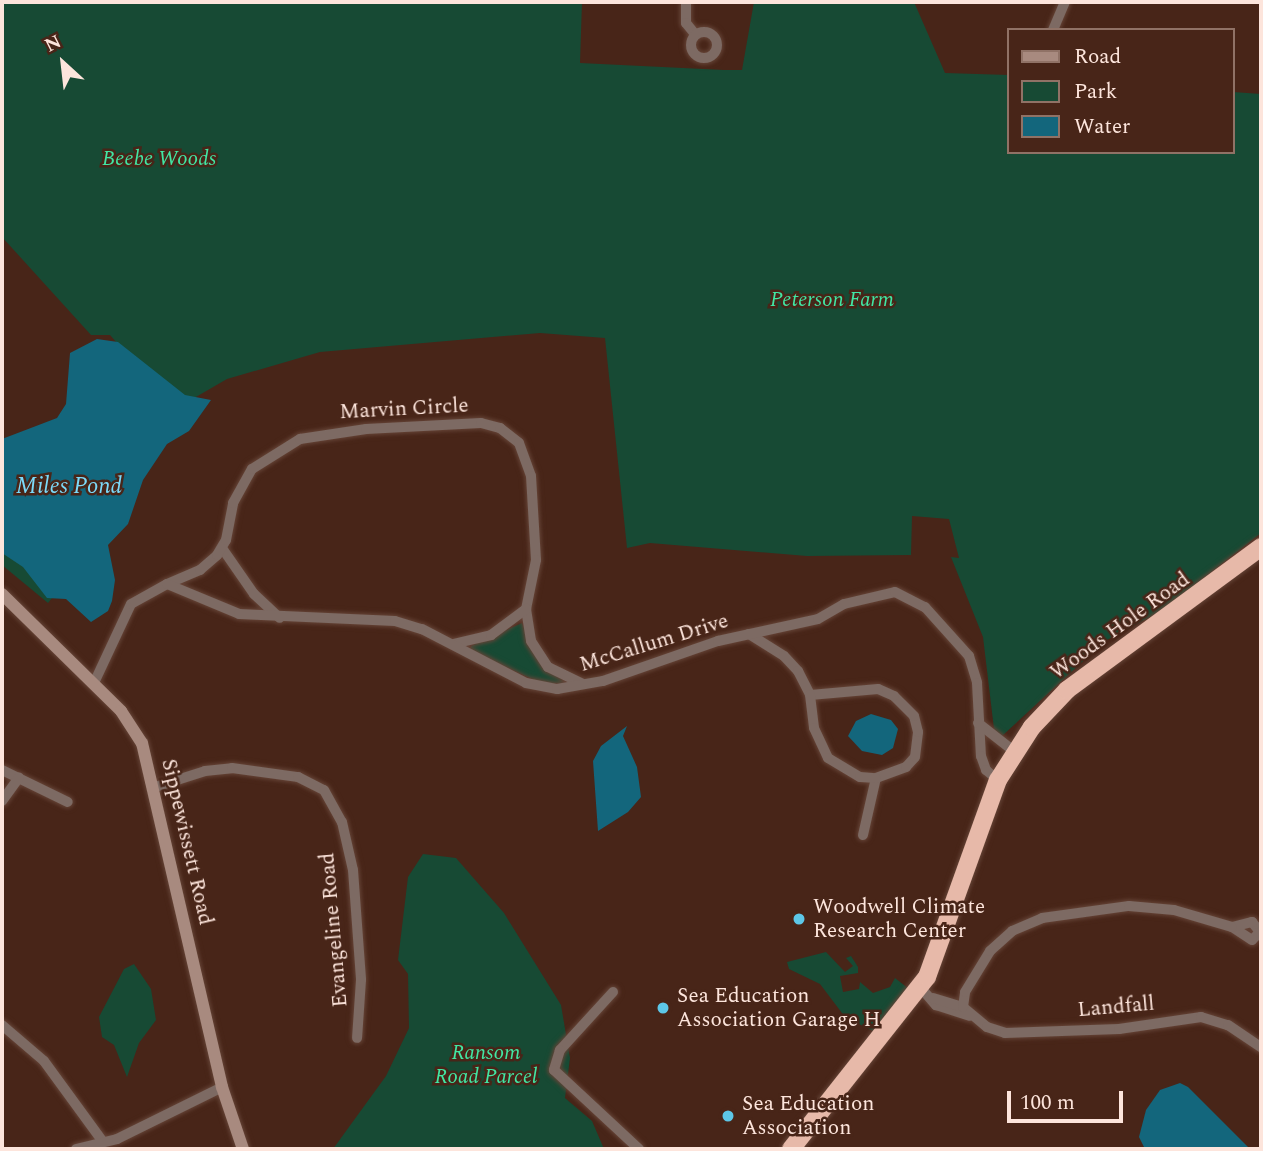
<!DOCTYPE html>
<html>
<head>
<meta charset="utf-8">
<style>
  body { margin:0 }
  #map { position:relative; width:1263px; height:1151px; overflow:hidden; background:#482518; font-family:Spectral,serif }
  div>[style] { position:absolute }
  .green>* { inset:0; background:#174a34 }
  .water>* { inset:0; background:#13667c }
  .roads { filter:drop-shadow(0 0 2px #654437) drop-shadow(0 0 2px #654437) }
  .street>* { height:10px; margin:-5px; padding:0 5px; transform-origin:5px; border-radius:5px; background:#7d6a63 }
  .street>.ring { margin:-5px; padding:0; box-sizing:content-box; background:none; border:10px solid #7d6a63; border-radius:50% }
  .secondary>* { height:12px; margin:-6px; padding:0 6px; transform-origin:6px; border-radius:6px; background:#a88a7f }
  .highway>* { height:18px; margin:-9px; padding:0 9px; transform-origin:9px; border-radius:9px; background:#e7b9a9 }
  .dots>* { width:19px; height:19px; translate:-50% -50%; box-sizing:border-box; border:4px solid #482518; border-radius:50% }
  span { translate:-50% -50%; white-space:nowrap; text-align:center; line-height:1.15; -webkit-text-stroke:5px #482518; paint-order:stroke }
  .park-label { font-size:21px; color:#41e7a4; font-style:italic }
  .street-label { font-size:21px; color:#fde5dc }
  .poi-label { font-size:21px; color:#fde5dc }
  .left { translate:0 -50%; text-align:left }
  .water-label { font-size:23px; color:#7cdaf9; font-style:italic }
  .frame { position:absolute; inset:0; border:4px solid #fde5dc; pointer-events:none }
  .legend { position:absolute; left:1007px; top:28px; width:228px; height:126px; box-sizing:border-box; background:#482518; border:2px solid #907266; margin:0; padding:9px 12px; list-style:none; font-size:21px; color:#fde5dc }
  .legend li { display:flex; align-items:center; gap:14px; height:35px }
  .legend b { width:35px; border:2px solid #907266 }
  .north { position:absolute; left:28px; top:28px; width:70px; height:70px; -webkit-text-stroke:5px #482518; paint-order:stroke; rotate:333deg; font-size:19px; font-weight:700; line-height:28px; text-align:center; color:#fde5dc }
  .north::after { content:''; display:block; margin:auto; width:24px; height:32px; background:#fde5dc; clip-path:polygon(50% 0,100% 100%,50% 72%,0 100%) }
  .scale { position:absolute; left:1007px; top:1091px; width:116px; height:32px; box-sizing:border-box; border:4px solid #fde5dc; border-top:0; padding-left:9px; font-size:21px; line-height:24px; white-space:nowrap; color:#fde5dc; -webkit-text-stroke:5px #482518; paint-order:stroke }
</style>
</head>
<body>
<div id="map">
  <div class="green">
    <div style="clip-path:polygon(2px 2px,582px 2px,580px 63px,724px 70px,742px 70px,754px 2px,914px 2px,945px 73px,1009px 75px,1009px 152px,1233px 152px,1233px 92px,1261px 94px,1261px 533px,1163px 610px,1105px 641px,1002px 736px,994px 729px,983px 637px,951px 557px,959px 558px,949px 519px,912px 516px,911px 555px,807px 556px,650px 543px,627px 548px,605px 338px,540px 333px,320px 352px,227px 379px,189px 401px,137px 366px,110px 335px,91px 335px,2px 237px)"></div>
    <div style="clip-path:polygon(2px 520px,68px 578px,48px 603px,2px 565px)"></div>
    <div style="clip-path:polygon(522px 623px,533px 653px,546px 670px,569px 684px,541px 683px,471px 651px,471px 646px)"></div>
    <div style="clip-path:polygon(423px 854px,456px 858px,504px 913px,561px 1005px,570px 1058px,565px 1098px,592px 1121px,604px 1149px,333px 1149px,386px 1076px,409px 1028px,408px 974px,398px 960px,408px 877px)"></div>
    <div style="clip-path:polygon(826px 952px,845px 972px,853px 966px,846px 958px,851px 956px,858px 967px,858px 973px,840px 976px,843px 992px,859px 989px,860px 982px,873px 993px,890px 987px,895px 978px,909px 989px,873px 1031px,845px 1017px,820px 984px,789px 969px,787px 962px)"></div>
    <div style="clip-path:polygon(134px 964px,151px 989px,156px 1020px,139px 1043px,127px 1077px,114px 1045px,102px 1037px,99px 1017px,124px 969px)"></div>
  </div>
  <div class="water">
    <div style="clip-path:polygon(97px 339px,118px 342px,185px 395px,211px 400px,189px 431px,167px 444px,143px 480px,128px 524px,108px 545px,115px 580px,112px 601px,108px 611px,91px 622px,66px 599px,47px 598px,23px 567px,2px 553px,2px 439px,57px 418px,66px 404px,70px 353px)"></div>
    <div style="clip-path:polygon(871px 714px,891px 720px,898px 729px,893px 748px,882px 755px,862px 751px,848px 736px,856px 721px)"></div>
    <div style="clip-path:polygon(627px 726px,623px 736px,637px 767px,641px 797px,628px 812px,598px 831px,593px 761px,601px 746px)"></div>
    <div style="clip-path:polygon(1180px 1083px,1188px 1087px,1250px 1149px,1145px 1149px,1139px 1137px,1146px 1110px,1160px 1090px)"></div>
  </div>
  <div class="roads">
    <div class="street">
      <div style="left:686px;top:2px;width:21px;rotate:90deg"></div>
      <div style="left:686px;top:23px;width:14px;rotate:51deg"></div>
      <div style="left:1053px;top:30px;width:30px;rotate:-67deg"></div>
      <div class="ring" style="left:691px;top:32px;width:16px;height:16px"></div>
      <div style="left:222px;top:548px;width:56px;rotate:55.2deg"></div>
      <div style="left:254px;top:594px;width:35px;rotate:43deg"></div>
      <div style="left:167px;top:584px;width:36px;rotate:-23deg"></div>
      <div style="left:200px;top:570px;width:23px;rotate:-41deg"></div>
      <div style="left:217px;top:555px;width:17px;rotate:-59deg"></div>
      <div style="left:226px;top:540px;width:38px;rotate:-79deg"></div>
      <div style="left:233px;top:503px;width:39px;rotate:-61deg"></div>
      <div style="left:252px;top:469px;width:57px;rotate:-32deg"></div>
      <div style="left:300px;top:439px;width:67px;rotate:-8.6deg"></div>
      <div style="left:366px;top:429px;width:115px;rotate:-3deg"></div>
      <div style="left:481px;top:423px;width:20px;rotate:15deg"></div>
      <div style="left:500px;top:428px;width:24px;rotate:38deg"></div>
      <div style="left:519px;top:443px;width:35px;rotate:70deg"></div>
      <div style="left:531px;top:476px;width:84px;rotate:86.6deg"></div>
      <div style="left:536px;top:560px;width:50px;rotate:101.5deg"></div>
      <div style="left:526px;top:609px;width:32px;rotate:81deg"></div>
      <div style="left:531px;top:641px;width:31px;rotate:57deg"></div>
      <div style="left:548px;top:667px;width:39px;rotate:26deg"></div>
      <div style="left:749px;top:634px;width:41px;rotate:32.2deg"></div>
      <div style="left:784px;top:656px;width:21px;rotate:47deg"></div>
      <div style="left:798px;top:671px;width:27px;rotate:63deg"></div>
      <div style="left:453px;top:644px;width:39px;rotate:-13deg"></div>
      <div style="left:491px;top:635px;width:44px;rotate:-36.6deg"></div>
      <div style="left:94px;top:683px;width:87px;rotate:-64.9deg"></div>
      <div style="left:131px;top:604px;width:41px;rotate:-29.1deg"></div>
      <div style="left:167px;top:584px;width:78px;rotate:22.6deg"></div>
      <div style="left:239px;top:614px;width:156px;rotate:2.6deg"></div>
      <div style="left:395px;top:621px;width:28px;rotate:17deg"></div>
      <div style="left:422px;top:629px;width:117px;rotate:27.4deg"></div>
      <div style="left:526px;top:683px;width:32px;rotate:11deg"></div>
      <div style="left:557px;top:689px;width:47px;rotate:-9.9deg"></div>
      <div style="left:603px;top:681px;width:122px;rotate:-19.2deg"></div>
      <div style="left:718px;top:641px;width:102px;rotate:-12.4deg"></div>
      <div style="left:818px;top:619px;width:30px;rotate:-30deg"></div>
      <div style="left:844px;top:604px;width:52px;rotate:-13.2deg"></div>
      <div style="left:895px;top:592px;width:34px;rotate:27deg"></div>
      <div style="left:925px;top:607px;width:66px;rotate:48.1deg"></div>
      <div style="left:969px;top:656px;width:28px;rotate:73deg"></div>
      <div style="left:977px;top:683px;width:73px;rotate:86.9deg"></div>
      <div style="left:981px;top:756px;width:15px;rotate:70deg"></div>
      <div style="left:986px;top:770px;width:16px;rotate:40deg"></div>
      <div style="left:978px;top:723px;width:47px;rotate:38.1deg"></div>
      <div style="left:2px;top:770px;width:73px;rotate:25.9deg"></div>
      <div style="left:155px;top:787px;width:52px;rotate:-17.7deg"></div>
      <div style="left:205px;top:771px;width:27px;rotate:-6deg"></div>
      <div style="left:232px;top:768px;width:67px;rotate:7.8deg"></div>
      <div style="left:298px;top:777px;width:29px;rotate:27deg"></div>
      <div style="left:324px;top:790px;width:37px;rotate:61deg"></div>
      <div style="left:342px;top:822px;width:49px;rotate:77.1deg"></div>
      <div style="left:353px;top:870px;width:110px;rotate:85.8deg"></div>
      <div style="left:361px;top:980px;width:58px;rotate:93.9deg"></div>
      <div style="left:2px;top:801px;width:29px;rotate:-54deg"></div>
      <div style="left:863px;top:835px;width:58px;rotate:-77.2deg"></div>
      <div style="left:876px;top:778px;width:32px;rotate:-20deg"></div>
      <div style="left:906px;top:767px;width:13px;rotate:-48deg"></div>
      <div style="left:915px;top:757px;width:25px;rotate:-83deg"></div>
      <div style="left:918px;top:732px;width:16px;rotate:-104deg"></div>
      <div style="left:914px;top:716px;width:28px;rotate:-135deg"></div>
      <div style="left:894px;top:696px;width:17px;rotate:-156deg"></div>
      <div style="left:878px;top:689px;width:68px;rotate:175deg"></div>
      <div style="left:810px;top:695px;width:33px;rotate:83deg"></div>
      <div style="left:814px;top:728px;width:33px;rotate:65deg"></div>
      <div style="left:828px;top:758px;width:37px;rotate:31deg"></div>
      <div style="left:860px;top:777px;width:16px;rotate:4deg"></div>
      <div style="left:1252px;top:922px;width:13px;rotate:51deg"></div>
      <div style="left:1260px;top:932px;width:11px;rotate:135deg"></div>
      <div style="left:1252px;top:940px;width:24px;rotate:-147deg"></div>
      <div style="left:1232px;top:927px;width:21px;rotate:-14deg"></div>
      <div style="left:921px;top:988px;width:23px;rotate:49deg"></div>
      <div style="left:936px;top:1005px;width:35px;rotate:18deg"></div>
      <div style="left:613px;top:992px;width:79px;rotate:132.4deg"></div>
      <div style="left:560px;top:1050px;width:21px;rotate:107deg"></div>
      <div style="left:554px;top:1070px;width:116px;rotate:42.9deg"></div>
      <div style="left:933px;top:998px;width:31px;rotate:17deg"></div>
      <div style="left:963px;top:1007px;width:31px;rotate:40deg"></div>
      <div style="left:987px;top:1027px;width:19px;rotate:18deg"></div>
      <div style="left:1005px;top:1033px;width:114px;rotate:-2deg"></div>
      <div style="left:1119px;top:1029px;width:83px;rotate:-8.3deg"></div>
      <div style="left:1201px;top:1017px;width:28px;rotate:17deg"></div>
      <div style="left:1228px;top:1025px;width:40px;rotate:34deg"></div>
      <div style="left:963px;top:1007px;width:15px;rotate:-82deg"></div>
      <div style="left:965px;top:992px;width:48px;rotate:-58.6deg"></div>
      <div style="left:990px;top:951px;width:30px;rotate:-42deg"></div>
      <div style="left:1012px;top:931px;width:33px;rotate:-23deg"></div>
      <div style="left:1042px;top:918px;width:88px;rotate:-7.9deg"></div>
      <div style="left:1129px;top:906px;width:45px;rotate:5.1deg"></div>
      <div style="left:1174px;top:910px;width:60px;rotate:16.3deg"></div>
      <div style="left:2px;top:1025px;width:55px;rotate:40.6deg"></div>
      <div style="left:44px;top:1061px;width:100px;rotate:53.9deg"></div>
      <div style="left:76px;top:1149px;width:42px;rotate:-13.7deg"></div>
      <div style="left:117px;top:1139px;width:117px;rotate:-26.3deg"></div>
    </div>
    <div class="secondary">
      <div style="left:2px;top:594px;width:167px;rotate:44.5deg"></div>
      <div style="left:121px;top:711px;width:38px;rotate:57deg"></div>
      <div style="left:142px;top:743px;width:353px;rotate:76.9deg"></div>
      <div style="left:222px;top:1087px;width:65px;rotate:71.3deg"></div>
    </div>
    <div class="highway">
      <div style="left:791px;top:1149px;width:219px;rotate:-51.7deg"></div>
      <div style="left:927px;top:977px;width:209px;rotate:-70.2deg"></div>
      <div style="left:998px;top:780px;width:63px;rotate:-57.3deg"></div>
      <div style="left:1032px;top:727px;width:51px;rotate:-46.6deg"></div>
      <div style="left:1067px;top:690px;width:241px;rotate:-36.4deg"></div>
    </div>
  </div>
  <div class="dots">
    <div style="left:799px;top:919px;background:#5dc7e8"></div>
    <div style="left:663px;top:1008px;background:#5dc7e8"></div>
    <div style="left:728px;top:1116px;background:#5dc7e8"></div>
  </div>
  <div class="park-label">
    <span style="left:159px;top:159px">Beebe Woods</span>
    <span style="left:832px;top:300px">Peterson Farm</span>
    <span style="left:486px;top:1065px">Ransom<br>Road Parcel</span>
  </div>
  <div class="street-label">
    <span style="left:404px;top:409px;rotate:-3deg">Marvin Circle</span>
    <span style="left:1120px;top:626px;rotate:-36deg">Woods Hole Road</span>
    <span style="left:654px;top:643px;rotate:-17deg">McCallum Drive</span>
    <span style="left:187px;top:842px;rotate:77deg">Sippewissett Road</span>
    <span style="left:334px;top:930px;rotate:-95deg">Evangeline Road</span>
    <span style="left:1116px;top:1007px;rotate:-5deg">Landfall</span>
  </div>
  <div class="poi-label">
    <span class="left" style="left:813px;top:919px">Woodwell Climate<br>Research Center</span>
    <span class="left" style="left:677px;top:1008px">Sea Education<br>Association Garage H</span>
    <span class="left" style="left:742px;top:1116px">Sea Education<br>Association</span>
  </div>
  <div class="water-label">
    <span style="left:69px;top:487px">Miles Pond</span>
  </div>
  <div class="frame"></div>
  <ul class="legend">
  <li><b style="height:9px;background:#a88a7f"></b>Road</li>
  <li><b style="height:19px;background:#174a34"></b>Park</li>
  <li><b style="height:19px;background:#13667c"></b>Water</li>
  </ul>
  <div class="north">N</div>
  <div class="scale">100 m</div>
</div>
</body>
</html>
